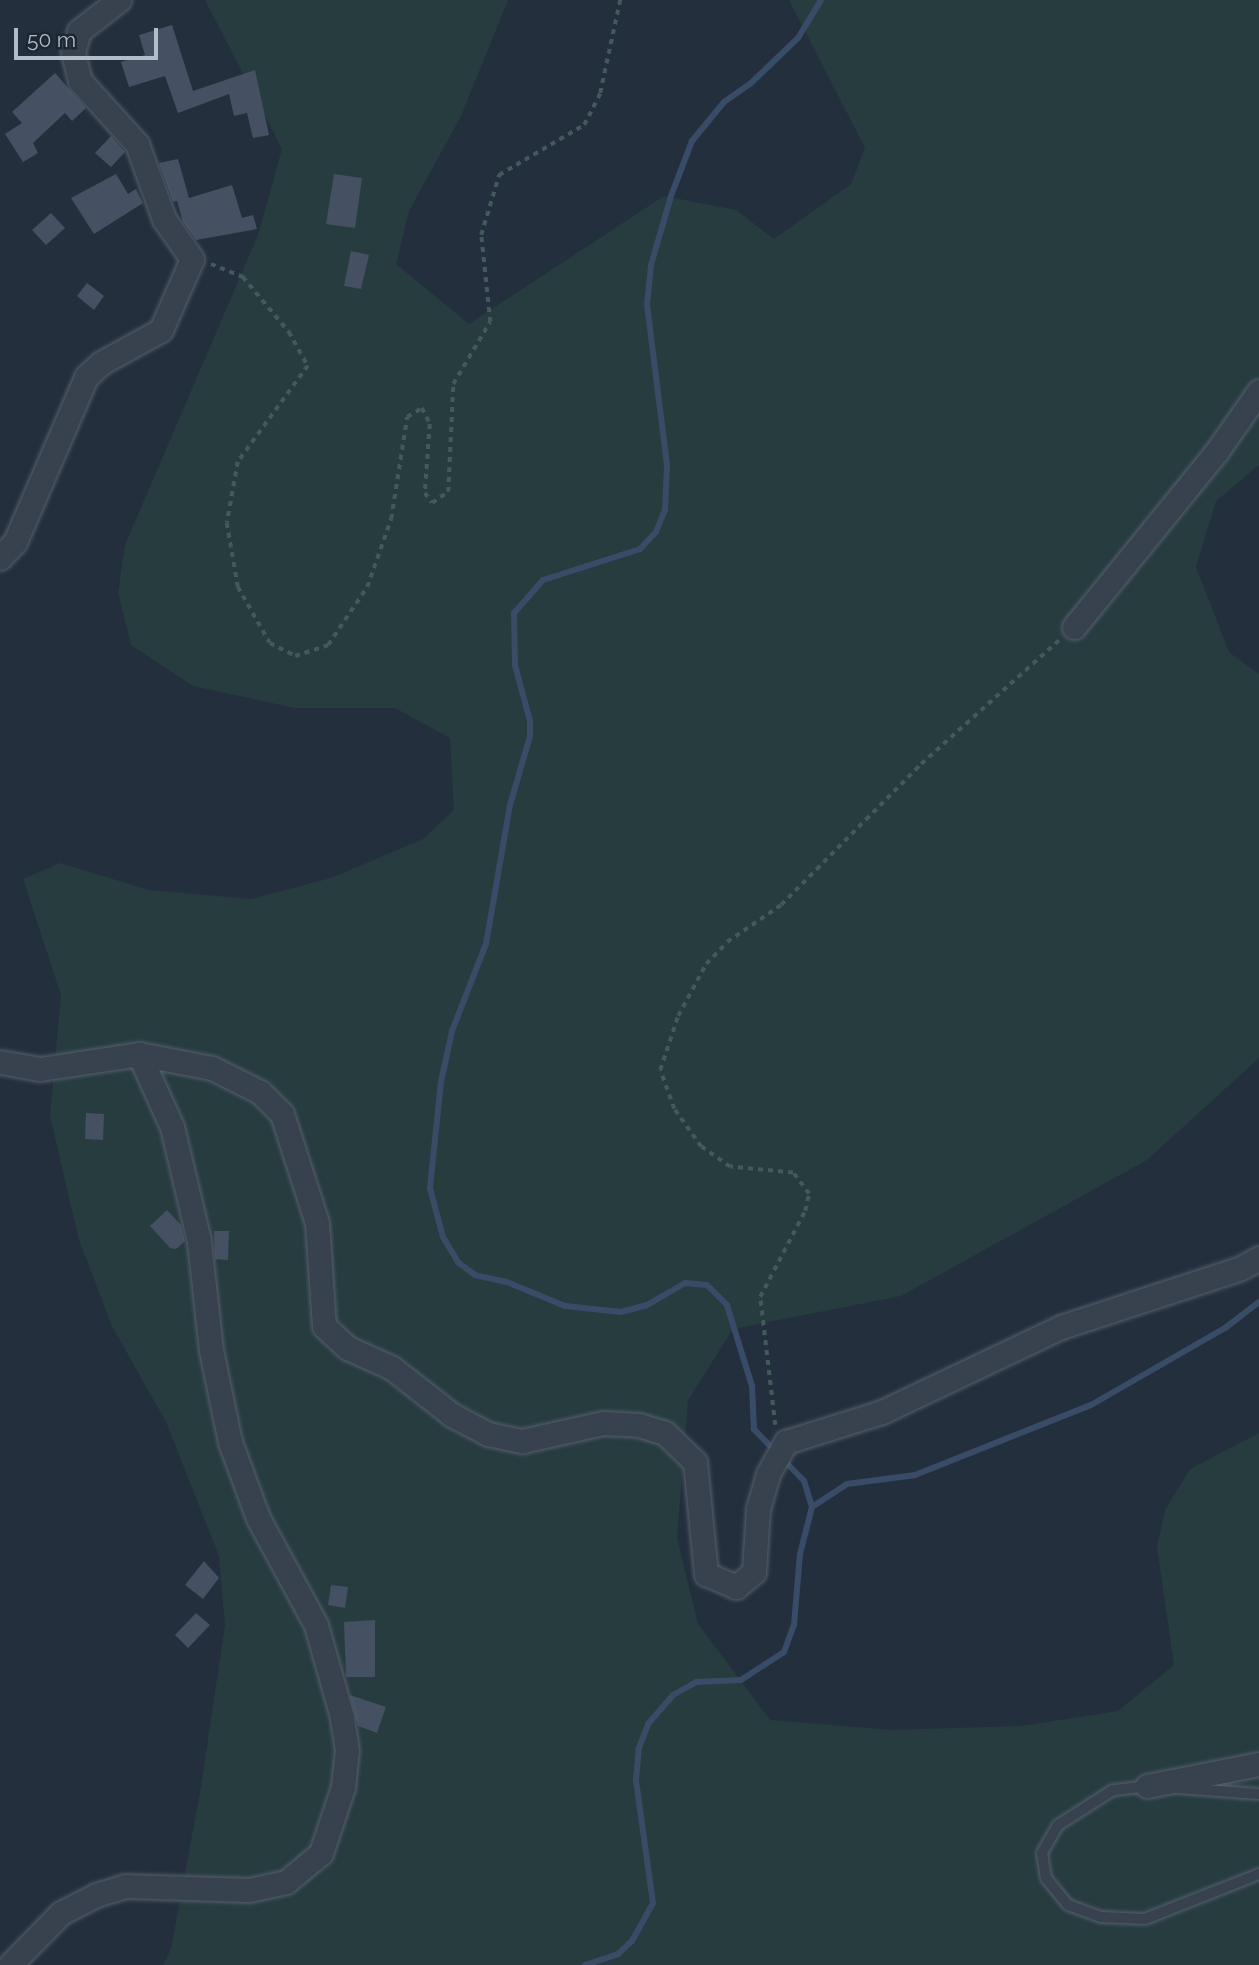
<!DOCTYPE html>
<html>
<head>
<meta charset="utf-8">
<style>
  body { margin:0 }
  #map { position:relative; width:1259px; height:1965px; overflow:hidden; background:#242f3e; font-family:Raleway,sans-serif }
  div>[style] { position:absolute }
  .green>* { inset:0; background:#263c3f }
  .stream>* { height:6px; margin:-3px; padding:0 3px; transform-origin:3px; border-radius:3px; background:#394c67 }
  .building>* { inset:0; background:#455162 }
  .path>* { height:3.5px; margin-top:-1.75px; transform-origin:0; background:repeating-linear-gradient(90deg,#44595c 0 5px,transparent 0 10px) }
  .roads { filter:drop-shadow(0 0 2px #565f6c) drop-shadow(0 0 2px #565f6c) }
  .lane>* { height:10px; margin:-5px; padding:0 5px; transform-origin:5px; border-radius:5px; background:#38414e }
  .street>* { height:23px; margin:-11.5px; padding:0 11.5px; transform-origin:11.5px; border-radius:11.5px; background:#38414e }
  span { translate:-50% -50%; white-space:nowrap; text-align:center; line-height:1.15; -webkit-text-stroke:5px #1d2633; paint-order:stroke }
  .scale { position:absolute; left:14px; top:28px; width:144px; height:32px; box-sizing:border-box; border:4px solid #b4bcc9; border-top:0; padding-left:9px; font-size:21px; line-height:24px; white-space:nowrap; color:#b4bcc9; -webkit-text-stroke:5px #1d2633; paint-order:stroke }
</style>
</head>
<body>
<div id="map">
  <div class="green">
    <div style="clip-path:polygon(205px 0,508px 0,461px 116px,409px 211px,396px 264px,469px 324px,664px 196px,736px 210px,774px 239px,851px 184px,865px 148px,789px 0,1259px 0,1259px 465px,1216px 501px,1196px 567px,1229px 652px,1259px 674px,1259px 1058px,1147px 1160px,901px 1296px,733px 1329px,688px 1400px,677px 1538px,698px 1624px,770px 1720px,891px 1730px,1021px 1726px,1118px 1711px,1174px 1665px,1157px 1547px,1165px 1510px,1190px 1469px,1259px 1433px,1259px 1965px,163px 1965px,171px 1949px,201px 1787px,225px 1625px,219px 1556px,166px 1422px,112px 1326px,79px 1240px,50px 1116px,61px 995px,23px 879px,60px 863px,149px 890px,251px 899px,331px 878px,423px 839px,454px 810px,450px 738px,395px 708px,295px 708px,193px 686px,131px 645px,118px 593px,125px 545px,258px 235px,282px 149px)"></div>
  </div>
  <div class="stream">
    <div style="left:774px;top:1450px;width:29px;rotate:-134deg"></div>
    <div style="left:754px;top:1429px;width:43px;rotate:-92.7deg"></div>
    <div style="left:752px;top:1386px;width:85px;rotate:-107.2deg"></div>
    <div style="left:727px;top:1305px;width:28px;rotate:-135deg"></div>
    <div style="left:707px;top:1285px;width:22px;rotate:-175deg"></div>
    <div style="left:685px;top:1283px;width:44px;rotate:149.9deg"></div>
    <div style="left:647px;top:1305px;width:27px;rotate:165deg"></div>
    <div style="left:621px;top:1312px;width:56px;rotate:-173.9deg"></div>
    <div style="left:565px;top:1306px;width:63px;rotate:-157.5deg"></div>
    <div style="left:507px;top:1282px;width:33px;rotate:-168deg"></div>
    <div style="left:475px;top:1275px;width:21px;rotate:-143deg"></div>
    <div style="left:458px;top:1262px;width:29px;rotate:-121deg"></div>
    <div style="left:443px;top:1237px;width:51px;rotate:-104.9deg"></div>
    <div style="left:430px;top:1188px;width:107px;rotate:-84.1deg"></div>
    <div style="left:441px;top:1082px;width:52px;rotate:-77.8deg"></div>
    <div style="left:452px;top:1031px;width:93px;rotate:-68.7deg"></div>
    <div style="left:486px;top:944px;width:141px;rotate:-80.2deg"></div>
    <div style="left:510px;top:805px;width:72px;rotate:-73.8deg"></div>
    <div style="left:530px;top:736px;width:15px;rotate:-90deg"></div>
    <div style="left:530px;top:721px;width:58px;rotate:-105deg"></div>
    <div style="left:515px;top:665px;width:52px;rotate:-91.1deg"></div>
    <div style="left:514px;top:613px;width:44px;rotate:-48.7deg"></div>
    <div style="left:543px;top:580px;width:102px;rotate:-17.7deg"></div>
    <div style="left:640px;top:549px;width:23px;rotate:-47deg"></div>
    <div style="left:656px;top:532px;width:24px;rotate:-68deg"></div>
    <div style="left:665px;top:510px;width:45px;rotate:-87.5deg"></div>
    <div style="left:667px;top:465px;width:162px;rotate:-97.1deg"></div>
    <div style="left:647px;top:304px;width:39px;rotate:-84deg"></div>
    <div style="left:651px;top:265px;width:72px;rotate:-73.8deg"></div>
    <div style="left:671px;top:196px;width:59px;rotate:-69.1deg"></div>
    <div style="left:692px;top:141px;width:50px;rotate:-50.6deg"></div>
    <div style="left:724px;top:102px;width:32px;rotate:-35deg"></div>
    <div style="left:750px;top:84px;width:66px;rotate:-43.8deg"></div>
    <div style="left:798px;top:38px;width:44px;rotate:-58.8deg"></div>
    <div style="left:812px;top:1507px;width:42px;rotate:-33.3deg"></div>
    <div style="left:847px;top:1484px;width:69px;rotate:-7.5deg"></div>
    <div style="left:915px;top:1475px;width:189px;rotate:-21.7deg"></div>
    <div style="left:1091px;top:1405px;width:155px;rotate:-29.9deg"></div>
    <div style="left:1225px;top:1328px;width:43px;rotate:-37.4deg"></div>
    <div style="left:585px;top:1965px;width:35px;rotate:-18deg"></div>
    <div style="left:618px;top:1954px;width:19px;rotate:-43deg"></div>
    <div style="left:632px;top:1941px;width:43px;rotate:-61.1deg"></div>
    <div style="left:653px;top:1903px;width:124px;rotate:-97.9deg"></div>
    <div style="left:636px;top:1780px;width:32px;rotate:-85deg"></div>
    <div style="left:639px;top:1748px;width:26px;rotate:-69deg"></div>
    <div style="left:648px;top:1724px;width:38px;rotate:-49deg"></div>
    <div style="left:673px;top:1695px;width:26px;rotate:-29deg"></div>
    <div style="left:696px;top:1682px;width:45px;rotate:-2.5deg"></div>
    <div style="left:741px;top:1680px;width:51px;rotate:-33.1deg"></div>
    <div style="left:784px;top:1652px;width:29px;rotate:-70deg"></div>
    <div style="left:794px;top:1625px;width:71px;rotate:-85.2deg"></div>
    <div style="left:800px;top:1554px;width:49px;rotate:-75.7deg"></div>
    <div style="left:812px;top:1507px;width:27px;rotate:-107deg"></div>
    <div style="left:804px;top:1481px;width:32px;rotate:-134deg"></div>
  </div>
  <div class="building">
    <div style="clip-path:polygon(172px 25px,193px 91px,255px 70px,269px 135px,253px 138px,247px 113px,234px 116px,229px 94px,178px 113px,165px 76px,129px 87px,121px 62px,145px 55px,139px 35px)"></div>
    <div style="clip-path:polygon(55px 73px,86px 108px,72px 121px,65px 113px,33px 143px,38px 153px,23px 162px,5px 134px,22px 123px,12px 112px)"></div>
    <div style="clip-path:polygon(111px 136px,125px 152px,111px 167px,95px 153px)"></div>
    <div style="clip-path:polygon(178px 159px,189px 198px,232px 185px,242px 218px,253px 215px,257px 229px,196px 240px,183px 222px,177px 201px,173px 202px,159px 163px)"></div>
    <div style="clip-path:polygon(116px 174px,128px 194px,136px 189px,143px 203px,94px 234px,71px 198px)"></div>
    <div style="clip-path:polygon(334px 174px,362px 178px,355px 228px,326px 224px)"></div>
    <div style="clip-path:polygon(51px 213px,65px 228px,46px 245px,32px 230px)"></div>
    <div style="clip-path:polygon(351px 251px,369px 255px,361px 289px,344px 286px)"></div>
    <div style="clip-path:polygon(87px 283px,104px 296px,94px 310px,77px 296px)"></div>
    <div style="clip-path:polygon(86px 1113px,104px 1114px,103px 1140px,85px 1139px)"></div>
    <div style="clip-path:polygon(167px 1210px,181px 1225px,185px 1241px,176px 1249px,170px 1248px,150px 1226px)"></div>
    <div style="clip-path:polygon(214px 1231px,229px 1231px,228px 1260px,215px 1259px)"></div>
    <div style="clip-path:polygon(204px 1561px,219px 1578px,203px 1599px,185px 1585px)"></div>
    <div style="clip-path:polygon(331px 1585px,348px 1587px,345px 1608px,328px 1605px)"></div>
    <div style="clip-path:polygon(196px 1613px,210px 1625px,188px 1648px,175px 1635px)"></div>
    <div style="clip-path:polygon(375px 1620px,375px 1677px,346px 1677px,344px 1622px)"></div>
    <div style="clip-path:polygon(350px 1695px,386px 1707px,377px 1733px,358px 1726px)"></div>
  </div>
  <div class="path">
    <div style="left:211px;top:264px;width:35px;rotate:22deg"></div>
    <div style="left:243px;top:277px;width:72px;rotate:50.1deg"></div>
    <div style="left:289px;top:332px;width:39px;rotate:61deg"></div>
    <div style="left:308px;top:366px;width:119px;rotate:126.1deg"></div>
    <div style="left:238px;top:462px;width:62px;rotate:100.2deg"></div>
    <div style="left:227px;top:523px;width:65px;rotate:80.2deg"></div>
    <div style="left:238px;top:587px;width:64px;rotate:60.3deg"></div>
    <div style="left:270px;top:643px;width:28px;rotate:27deg"></div>
    <div style="left:295px;top:656px;width:35px;rotate:-18deg"></div>
    <div style="left:328px;top:645px;width:70px;rotate:-56.1deg"></div>
    <div style="left:367px;top:587px;width:72px;rotate:-70.6deg"></div>
    <div style="left:391px;top:519px;width:103px;rotate:-81.1deg"></div>
    <div style="left:407px;top:417px;width:17px;rotate:-31deg"></div>
    <div style="left:422px;top:408px;width:18px;rotate:63deg"></div>
    <div style="left:430px;top:424px;width:69px;rotate:94.1deg"></div>
    <div style="left:425px;top:493px;width:12px;rotate:55deg"></div>
    <div style="left:432px;top:503px;width:19px;rotate:-35deg"></div>
    <div style="left:448px;top:492px;width:108px;rotate:-87.3deg"></div>
    <div style="left:453px;top:384px;width:72px;rotate:-59.2deg"></div>
    <div style="left:490px;top:322px;width:87px;rotate:-95.9deg"></div>
    <div style="left:481px;top:235px;width:63px;rotate:-73.3deg"></div>
    <div style="left:499px;top:175px;width:99px;rotate:-30.5deg"></div>
    <div style="left:584px;top:125px;width:36px;rotate:-63deg"></div>
    <div style="left:600px;top:93px;width:95px;rotate:-77.9deg"></div>
    <div style="left:775px;top:1425px;width:129px;rotate:-96.7deg"></div>
    <div style="left:760px;top:1297px;width:97px;rotate:-62.4deg"></div>
    <div style="left:805px;top:1211px;width:17px;rotate:-77deg"></div>
    <div style="left:809px;top:1194px;width:26px;rotate:-127deg"></div>
    <div style="left:793px;top:1173px;width:63px;rotate:-174.6deg"></div>
    <div style="left:730px;top:1167px;width:35px;rotate:-145deg"></div>
    <div style="left:701px;top:1147px;width:47px;rotate:-125.4deg"></div>
    <div style="left:674px;top:1109px;width:41px;rotate:-109.7deg"></div>
    <div style="left:660px;top:1070px;width:57px;rotate:-71.6deg"></div>
    <div style="left:678px;top:1016px;width:59px;rotate:-61.7deg"></div>
    <div style="left:706px;top:964px;width:30px;rotate:-46deg"></div>
    <div style="left:727px;top:942px;width:65px;rotate:-34.4deg"></div>
    <div style="left:781px;top:905px;width:199px;rotate:-45.2deg"></div>
    <div style="left:921px;top:764px;width:186px;rotate:-41.9deg"></div>
  </div>
  <div class="roads">
    <div class="lane">
      <div style="left:1148px;top:1786px;width:35px;rotate:173deg"></div>
      <div style="left:1113px;top:1790px;width:65px;rotate:147.5deg"></div>
      <div style="left:1058px;top:1825px;width:32px;rotate:120deg"></div>
      <div style="left:1042px;top:1853px;width:25px;rotate:81deg"></div>
      <div style="left:1046px;top:1878px;width:35px;rotate:51deg"></div>
      <div style="left:1068px;top:1905px;width:35px;rotate:20deg"></div>
      <div style="left:1101px;top:1917px;width:44px;rotate:2.6deg"></div>
      <div style="left:1145px;top:1919px;width:123px;rotate:-21.5deg"></div>
      <div style="left:1178px;top:1788px;width:81px;rotate:4.2deg"></div>
    </div>
    <div class="street">
      <div style="left:0;top:558px;width:22px;rotate:-47deg"></div>
      <div style="left:15px;top:542px;width:180px;rotate:-66.7deg"></div>
      <div style="left:86px;top:377px;width:21px;rotate:-43deg"></div>
      <div style="left:101px;top:363px;width:68px;rotate:-28.8deg"></div>
      <div style="left:161px;top:330px;width:77px;rotate:-66.4deg"></div>
      <div style="left:192px;top:259px;width:49px;rotate:-125deg"></div>
      <div style="left:164px;top:219px;width:80px;rotate:-109.8deg"></div>
      <div style="left:137px;top:144px;width:85px;rotate:-132.1deg"></div>
      <div style="left:80px;top:81px;width:30px;rotate:-104deg"></div>
      <div style="left:73px;top:52px;width:22px;rotate:-74deg"></div>
      <div style="left:79px;top:31px;width:51px;rotate:-37.8deg"></div>
      <div style="left:1074px;top:627px;width:227px;rotate:-50.9deg"></div>
      <div style="left:1217px;top:451px;width:73px;rotate:-55deg"></div>
      <div style="left:0;top:1062px;width:41px;rotate:9.9deg"></div>
      <div style="left:40px;top:1069px;width:100px;rotate:-8.6deg"></div>
      <div style="left:139px;top:1054px;width:74px;rotate:10.9deg"></div>
      <div style="left:212px;top:1068px;width:54px;rotate:26.6deg"></div>
      <div style="left:260px;top:1092px;width:31px;rotate:45deg"></div>
      <div style="left:282px;top:1114px;width:114px;rotate:72.2deg"></div>
      <div style="left:317px;top:1223px;width:103px;rotate:86.1deg"></div>
      <div style="left:324px;top:1326px;width:33px;rotate:43deg"></div>
      <div style="left:348px;top:1348px;width:48px;rotate:24.4deg"></div>
      <div style="left:392px;top:1368px;width:76px;rotate:38.1deg"></div>
      <div style="left:452px;top:1415px;width:41px;rotate:27.8deg"></div>
      <div style="left:488px;top:1434px;width:35px;rotate:12deg"></div>
      <div style="left:522px;top:1441px;width:83px;rotate:-12.5deg"></div>
      <div style="left:603px;top:1423px;width:36px;rotate:3deg"></div>
      <div style="left:639px;top:1425px;width:27px;rotate:17deg"></div>
      <div style="left:665px;top:1433px;width:42px;rotate:44deg"></div>
      <div style="left:695px;top:1462px;width:113px;rotate:84.4deg"></div>
      <div style="left:706px;top:1574px;width:33px;rotate:23deg"></div>
      <div style="left:736px;top:1587px;width:23px;rotate:-40deg"></div>
      <div style="left:754px;top:1572px;width:63px;rotate:-86.4deg"></div>
      <div style="left:758px;top:1509px;width:36px;rotate:-74deg"></div>
      <div style="left:768px;top:1474px;width:37px;rotate:-61deg"></div>
      <div style="left:786px;top:1442px;width:101px;rotate:-17.4deg"></div>
      <div style="left:882px;top:1412px;width:198px;rotate:-25.4deg"></div>
      <div style="left:1061px;top:1327px;width:189px;rotate:-18.1deg"></div>
      <div style="left:1241px;top:1268px;width:21px;rotate:-29deg"></div>
      <div style="left:1147px;top:1786px;width:114px;rotate:-11.1deg"></div>
      <div style="left:10px;top:1965px;width:73px;rotate:-45.6deg"></div>
      <div style="left:61px;top:1913px;width:39px;rotate:-27deg"></div>
      <div style="left:96px;top:1895px;width:30px;rotate:-17deg"></div>
      <div style="left:125px;top:1886px;width:124px;rotate:1.8deg"></div>
      <div style="left:249px;top:1890px;width:38px;rotate:-12deg"></div>
      <div style="left:286px;top:1882px;width:45px;rotate:-39.6deg"></div>
      <div style="left:321px;top:1853px;width:70px;rotate:-71.6deg"></div>
      <div style="left:343px;top:1787px;width:37px;rotate:-84deg"></div>
      <div style="left:347px;top:1750px;width:33px;rotate:-99deg"></div>
      <div style="left:342px;top:1717px;width:96px;rotate:-105.8deg"></div>
      <div style="left:316px;top:1625px;width:122px;rotate:-118.5deg"></div>
      <div style="left:258px;top:1518px;width:81px;rotate:-110.2deg"></div>
      <div style="left:230px;top:1442px;width:94px;rotate:-101.7deg"></div>
      <div style="left:211px;top:1350px;width:110px;rotate:-96.3deg"></div>
      <div style="left:199px;top:1241px;width:117px;rotate:-103.3deg"></div>
      <div style="left:172px;top:1127px;width:80px;rotate:-114.3deg"></div>
    </div>
  </div>
  <div class="scale">50 m</div>
</div>
</body>
</html>
